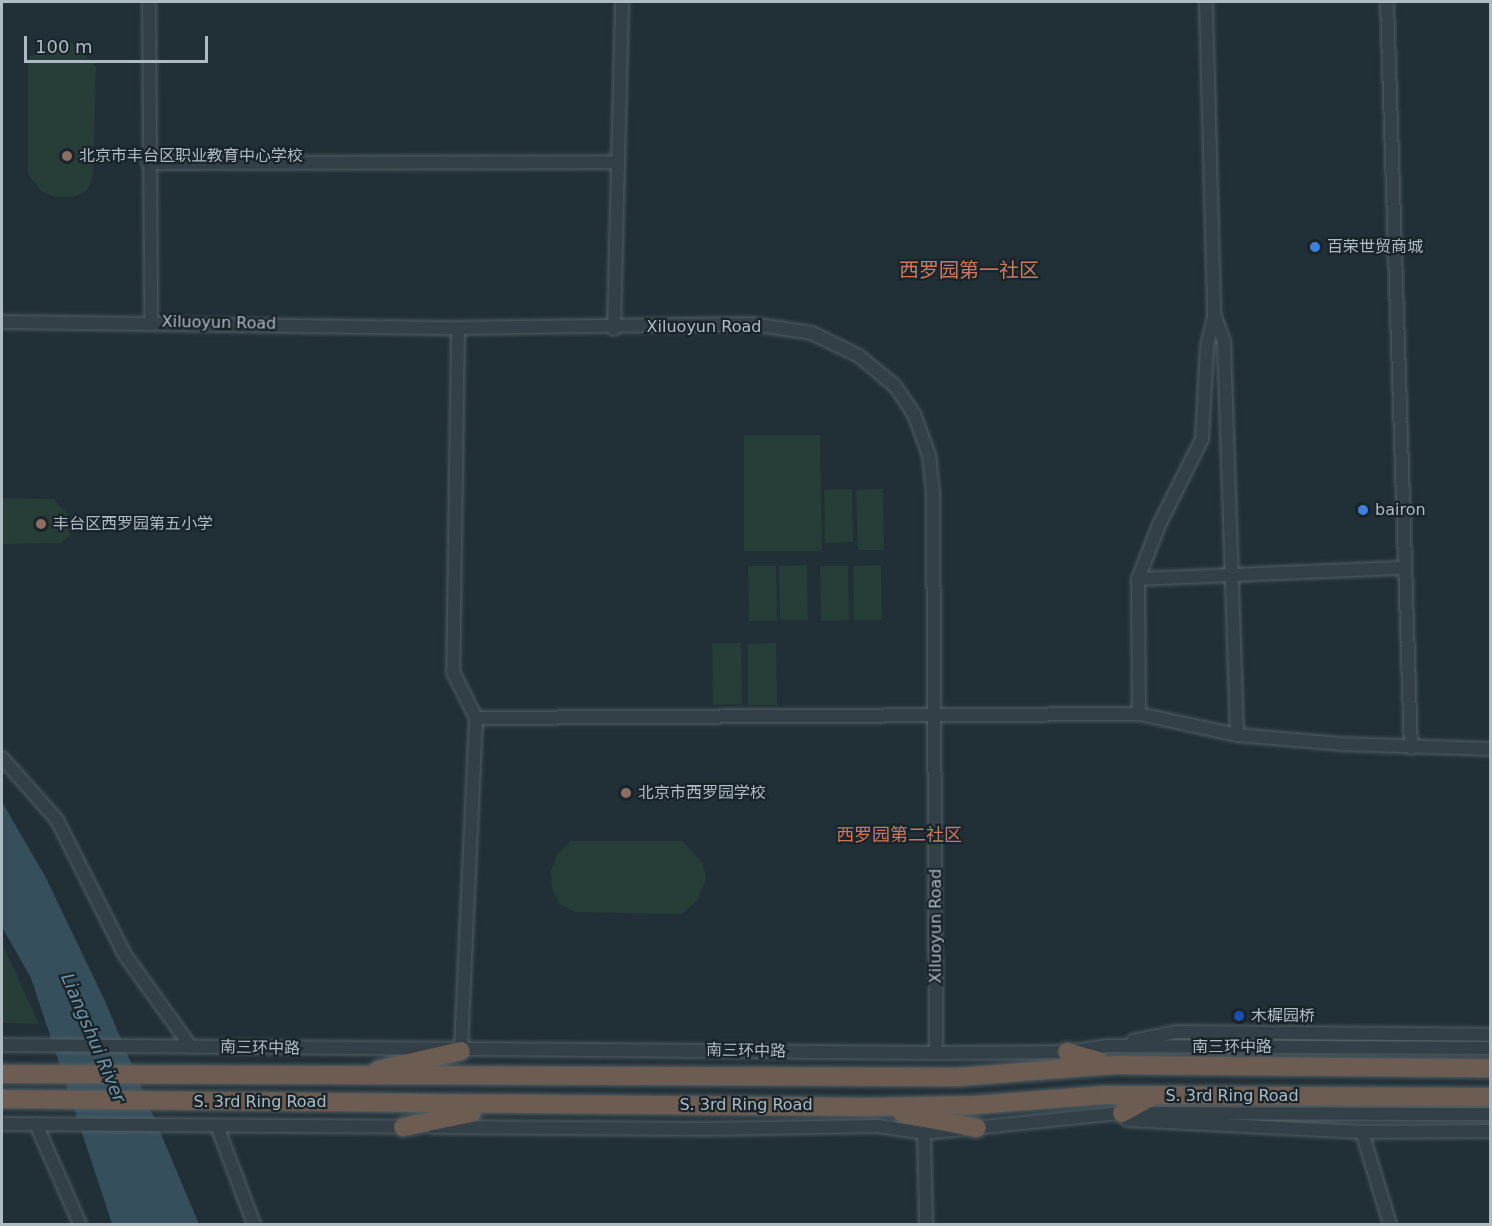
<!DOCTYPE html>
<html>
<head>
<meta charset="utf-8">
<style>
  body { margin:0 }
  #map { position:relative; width:1492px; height:1226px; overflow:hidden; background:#212f36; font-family:"DejaVu Sans","Noto Sans SC",sans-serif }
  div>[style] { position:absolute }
  .green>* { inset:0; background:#273d38 }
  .water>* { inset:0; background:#354f5d }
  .roads { filter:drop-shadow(0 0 2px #525e64) drop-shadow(0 0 2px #525e64) }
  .minor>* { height:12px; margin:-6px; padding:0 6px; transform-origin:6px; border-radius:6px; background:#344047 }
  .highway>* { height:18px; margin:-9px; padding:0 9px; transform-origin:9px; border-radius:9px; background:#6c5c51 }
  .dots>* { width:16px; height:16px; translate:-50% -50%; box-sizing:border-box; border:3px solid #1a252b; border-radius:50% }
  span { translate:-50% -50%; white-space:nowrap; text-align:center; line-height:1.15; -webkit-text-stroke:4.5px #1a252b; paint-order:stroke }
  .poi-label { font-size:16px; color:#aebbc3 }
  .left { translate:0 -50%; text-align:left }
  .street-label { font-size:16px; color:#aebbc3 }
  .neighbourhood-label { font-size:18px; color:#ce775f }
  .water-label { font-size:18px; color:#7094a6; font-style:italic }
  .quarter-label { font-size:20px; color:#ce775f }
  .frame { position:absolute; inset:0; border:3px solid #aebbc3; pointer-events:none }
  .scale { position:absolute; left:24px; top:36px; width:184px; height:27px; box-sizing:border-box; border:3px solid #aebbc3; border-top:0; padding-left:8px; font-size:18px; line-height:21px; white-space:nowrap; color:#aebbc3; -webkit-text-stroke:4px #1a252b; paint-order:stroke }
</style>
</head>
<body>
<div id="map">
  <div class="green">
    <div style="clip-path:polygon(60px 41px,77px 45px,96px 67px,93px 176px,87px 191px,73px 197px,55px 197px,41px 191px,28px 174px,28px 58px,44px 46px)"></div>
    <div style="clip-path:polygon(744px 435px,820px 435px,822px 551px,744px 551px)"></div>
    <div style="clip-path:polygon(852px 489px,853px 542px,825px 543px,824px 490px)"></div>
    <div style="clip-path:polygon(883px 489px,884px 550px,858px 550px,856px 490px)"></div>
    <div style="clip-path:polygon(2px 498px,54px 499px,71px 518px,70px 535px,61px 543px,2px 544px)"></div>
    <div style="clip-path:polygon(807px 565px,808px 620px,780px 620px,779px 566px)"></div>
    <div style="clip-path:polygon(881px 565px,882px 620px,854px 620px,853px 566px)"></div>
    <div style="clip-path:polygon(748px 566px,776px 566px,777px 621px,749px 621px)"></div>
    <div style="clip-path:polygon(820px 566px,848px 566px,849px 620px,821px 621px)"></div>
    <div style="clip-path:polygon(712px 643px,741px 643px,742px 704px,713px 705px)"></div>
    <div style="clip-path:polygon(776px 643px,777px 705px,748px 705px,748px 644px)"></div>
    <div style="clip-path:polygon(571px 841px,683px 841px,703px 864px,706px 878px,697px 901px,681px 914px,576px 912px,559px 904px,552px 888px,551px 871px,558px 853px)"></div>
    <div style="clip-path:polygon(2px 943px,39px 1024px,2px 1023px)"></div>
  </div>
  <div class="water">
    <div style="clip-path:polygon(2px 802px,45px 876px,105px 1001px,199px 1224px,112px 1224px,31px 978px,2px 927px)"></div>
  </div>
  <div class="roads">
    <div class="minor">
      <div style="left:149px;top:2px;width:319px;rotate:89.6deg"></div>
      <div style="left:1206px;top:2px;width:312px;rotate:88.5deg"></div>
      <div style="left:1214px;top:314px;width:29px;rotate:70deg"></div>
      <div style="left:1224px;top:341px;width:394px;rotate:88.1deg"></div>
      <div style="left:1387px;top:2px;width:746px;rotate:88.16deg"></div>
      <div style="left:148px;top:163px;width:470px;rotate:-0.1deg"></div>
      <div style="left:2px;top:322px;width:456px;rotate:0.8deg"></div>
      <div style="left:458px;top:328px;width:294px;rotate:-0.8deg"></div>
      <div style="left:752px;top:324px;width:61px;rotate:8.5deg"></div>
      <div style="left:812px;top:333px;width:52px;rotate:26.1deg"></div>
      <div style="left:859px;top:356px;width:47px;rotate:39.8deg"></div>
      <div style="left:895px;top:386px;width:34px;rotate:56deg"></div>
      <div style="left:914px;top:414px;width:44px;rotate:69.9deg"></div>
      <div style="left:929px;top:455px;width:36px;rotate:84deg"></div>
      <div style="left:933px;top:491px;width:562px;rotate:89.69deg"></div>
      <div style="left:458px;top:328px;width:344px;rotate:90.8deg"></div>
      <div style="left:453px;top:672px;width:51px;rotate:63.4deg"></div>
      <div style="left:476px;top:718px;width:333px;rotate:92.6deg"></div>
      <div style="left:614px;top:329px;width:327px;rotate:-88.6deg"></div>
      <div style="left:1138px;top:579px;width:267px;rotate:-2.4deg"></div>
      <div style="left:1139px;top:714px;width:135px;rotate:-90.4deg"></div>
      <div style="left:1138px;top:579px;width:58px;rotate:-68.7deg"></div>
      <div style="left:1159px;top:525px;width:96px;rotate:-63.4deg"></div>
      <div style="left:1202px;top:439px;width:92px;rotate:-86.9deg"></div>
      <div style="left:1207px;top:347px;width:32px;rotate:-77deg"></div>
      <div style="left:476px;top:718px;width:663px;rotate:-0.35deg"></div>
      <div style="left:1139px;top:714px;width:100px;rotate:12.1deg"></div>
      <div style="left:1237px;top:735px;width:104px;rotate:4.9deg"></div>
      <div style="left:1341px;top:744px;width:149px;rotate:1.9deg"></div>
      <div style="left:2px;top:758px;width:83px;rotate:48.4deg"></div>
      <div style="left:57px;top:820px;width:151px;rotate:63.3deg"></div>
      <div style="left:125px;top:955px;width:113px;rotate:54.3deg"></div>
      <div style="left:1133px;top:1041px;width:45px;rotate:-11.6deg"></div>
      <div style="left:1177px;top:1032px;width:313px;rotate:0.5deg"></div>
      <div style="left:2px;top:1045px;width:934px;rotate:0.49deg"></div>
      <div style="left:936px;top:1053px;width:131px;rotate:-0.4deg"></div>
      <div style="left:1067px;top:1052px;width:40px;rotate:-8.5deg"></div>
      <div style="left:1107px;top:1046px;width:383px;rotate:0.3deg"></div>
      <div style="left:1127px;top:1120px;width:235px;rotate:2.9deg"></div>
      <div style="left:1362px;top:1132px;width:128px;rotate:-0.4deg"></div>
      <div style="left:2px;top:1124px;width:406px;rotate:0.4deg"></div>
      <div style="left:36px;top:1124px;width:109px;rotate:66.3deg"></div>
      <div style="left:217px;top:1126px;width:105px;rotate:69.3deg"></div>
      <div style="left:432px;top:1127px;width:274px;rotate:0.4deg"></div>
      <div style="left:706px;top:1129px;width:172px;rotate:-1deg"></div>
      <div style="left:878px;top:1126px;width:47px;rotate:8.7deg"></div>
      <div style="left:924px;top:1133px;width:199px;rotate:-5.8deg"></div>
      <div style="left:1122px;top:1113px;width:368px;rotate:0.2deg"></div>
      <div style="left:1362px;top:1132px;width:96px;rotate:73.1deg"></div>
      <div style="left:924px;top:1133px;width:91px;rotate:88.7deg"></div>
    </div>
    <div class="highway">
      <div style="left:1067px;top:1052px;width:33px;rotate:16deg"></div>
      <div style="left:378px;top:1070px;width:85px;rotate:-12.9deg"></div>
      <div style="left:2px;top:1074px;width:956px;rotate:0.18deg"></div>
      <div style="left:958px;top:1077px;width:157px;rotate:-4.4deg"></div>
      <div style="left:1115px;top:1065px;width:375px;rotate:0.5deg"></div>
      <div style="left:2px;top:1099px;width:866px;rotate:0.53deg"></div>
      <div style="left:868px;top:1107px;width:107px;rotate:-1.1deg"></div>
      <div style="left:975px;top:1105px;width:130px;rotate:-4.4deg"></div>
      <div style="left:1105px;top:1095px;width:385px;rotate:0.3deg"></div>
      <div style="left:1122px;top:1113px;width:33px;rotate:-29deg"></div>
      <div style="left:903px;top:1114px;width:75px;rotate:10.7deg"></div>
      <div style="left:403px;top:1127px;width:70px;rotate:-11.5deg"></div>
    </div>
  </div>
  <div class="dots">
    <div style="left:67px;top:156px;background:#8d6e63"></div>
    <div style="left:1315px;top:247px;background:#3f7fe0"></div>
    <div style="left:1363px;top:510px;background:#3f7fe0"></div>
    <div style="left:41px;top:524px;background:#8d6e63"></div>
    <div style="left:626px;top:793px;background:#8d6e63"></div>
    <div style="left:1239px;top:1016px;background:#1a4fb4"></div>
  </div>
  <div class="poi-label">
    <span class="left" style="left:79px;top:156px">北京市丰台区职业教育中心学校</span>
    <span class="left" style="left:1327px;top:247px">百荣世贸商城</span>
    <span class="left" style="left:1375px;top:510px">bairon</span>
    <span class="left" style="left:53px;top:524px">丰台区西罗园第五小学</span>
    <span class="left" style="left:638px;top:793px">北京市西罗园学校</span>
    <span class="left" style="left:1251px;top:1016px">木樨园桥</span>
  </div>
  <div class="street-label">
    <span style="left:219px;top:323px;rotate:1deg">Xiluoyun Road</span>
    <span style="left:704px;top:327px">Xiluoyun Road</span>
    <span style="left:936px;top:926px;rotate:-90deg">Xiluoyun Road</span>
    <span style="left:1232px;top:1047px">南三环中路</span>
    <span style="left:260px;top:1048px;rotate:1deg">南三环中路</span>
    <span style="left:746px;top:1051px;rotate:1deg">南三环中路</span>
    <span style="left:1232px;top:1096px">S. 3rd Ring Road</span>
    <span style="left:260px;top:1102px">S. 3rd Ring Road</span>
    <span style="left:746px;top:1105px">S. 3rd Ring Road</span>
  </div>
  <div class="neighbourhood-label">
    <span style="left:899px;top:835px">西罗园第二社区</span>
  </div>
  <div class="water-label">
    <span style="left:93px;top:1038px;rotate:67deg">Liangshui River</span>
  </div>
  <div class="quarter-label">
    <span style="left:969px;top:270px">西罗园第一社区</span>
  </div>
  <div class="frame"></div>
  <div class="scale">100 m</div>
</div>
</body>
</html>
